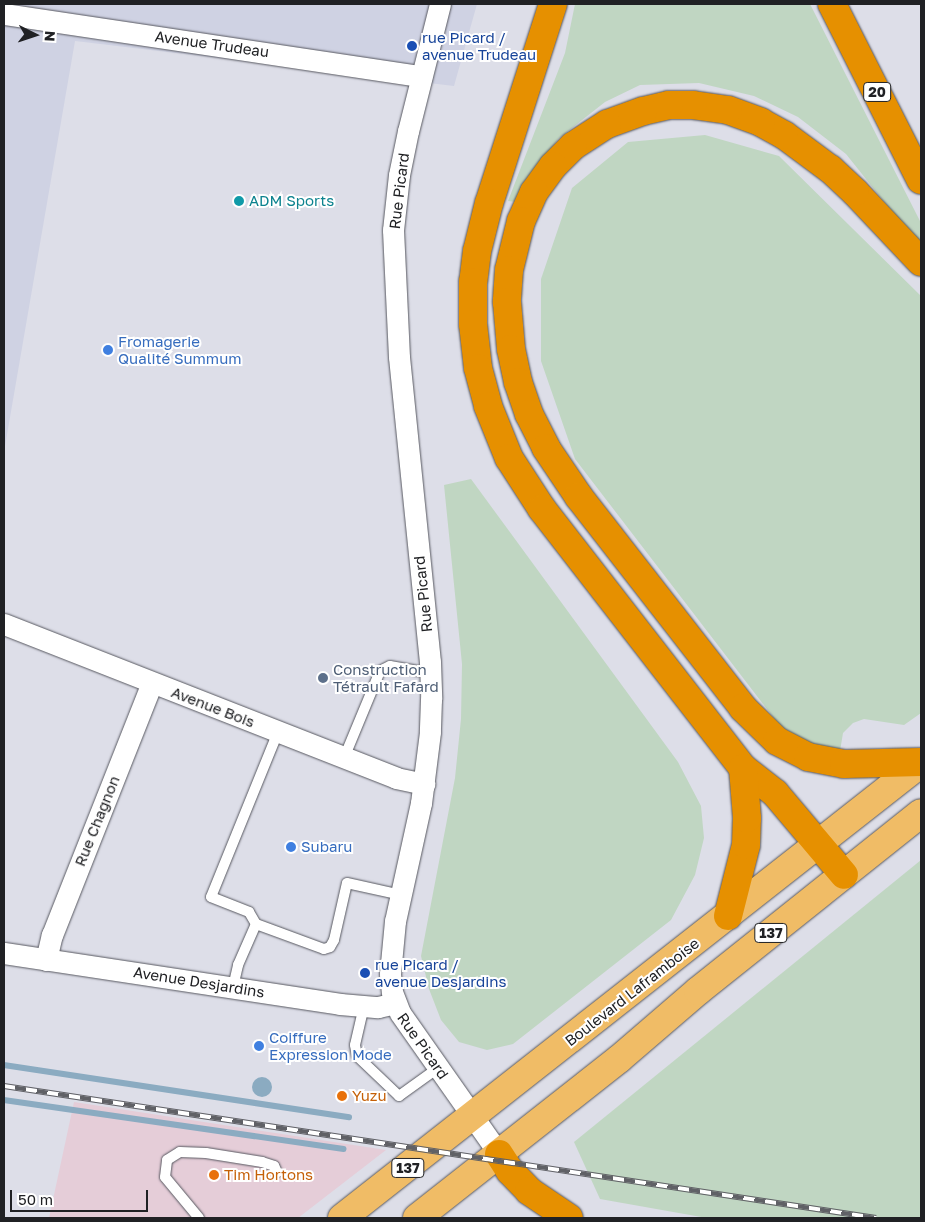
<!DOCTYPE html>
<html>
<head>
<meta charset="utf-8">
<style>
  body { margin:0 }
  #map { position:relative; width:925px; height:1222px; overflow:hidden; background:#dddee8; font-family:"Golos Text",sans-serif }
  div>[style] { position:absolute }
  .commercial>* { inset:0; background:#e5cdd8 }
  .built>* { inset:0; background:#cfd2e3 }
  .green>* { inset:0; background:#c0d6c2 }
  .water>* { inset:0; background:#8babc1 }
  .round { border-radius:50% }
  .stream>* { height:5.5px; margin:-2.75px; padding:0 2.75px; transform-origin:2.75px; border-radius:2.75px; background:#8babc1 }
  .roads { filter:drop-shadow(0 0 1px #575860) drop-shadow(0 0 1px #575860) }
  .service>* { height:10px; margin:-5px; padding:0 5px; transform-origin:5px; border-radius:5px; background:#fff }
  .minor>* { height:21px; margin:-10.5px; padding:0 10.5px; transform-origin:10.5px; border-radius:10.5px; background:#fff }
  .primary>* { height:28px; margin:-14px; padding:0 14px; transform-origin:14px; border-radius:14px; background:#f0bc66 }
  .motorway>* { height:28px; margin:-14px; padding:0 14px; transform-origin:14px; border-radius:14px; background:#e69000 }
  .rail>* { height:5.5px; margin-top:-2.75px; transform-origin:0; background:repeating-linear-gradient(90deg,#fff 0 11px,#606166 0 22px); box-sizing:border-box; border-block:1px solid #606166 }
  .dots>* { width:14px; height:14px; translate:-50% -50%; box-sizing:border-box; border:2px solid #fff; border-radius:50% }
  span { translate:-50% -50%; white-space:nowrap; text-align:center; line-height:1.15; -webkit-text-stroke:4px #fff; paint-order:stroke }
  .shield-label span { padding:1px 4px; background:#fff; border:1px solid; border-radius:4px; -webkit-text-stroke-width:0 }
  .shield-label { font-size:14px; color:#202124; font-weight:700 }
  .transit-label { font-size:15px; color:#164399 }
  .left { translate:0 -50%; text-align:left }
  .street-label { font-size:15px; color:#202124 }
  .culture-label { font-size:15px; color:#0d838f }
  .shop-label { font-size:15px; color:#366cbe }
  .service-label { font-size:15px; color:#4e5e75 }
  .food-label { font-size:15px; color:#c56008 }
  .frame { position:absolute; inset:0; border:5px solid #202124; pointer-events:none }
  .north { position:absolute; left:10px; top:10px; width:50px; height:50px; -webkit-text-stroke:4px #fff; paint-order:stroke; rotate:94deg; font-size:14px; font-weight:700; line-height:20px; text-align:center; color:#202124 }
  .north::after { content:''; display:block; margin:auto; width:18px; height:22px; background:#202124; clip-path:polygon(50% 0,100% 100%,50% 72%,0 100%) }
  .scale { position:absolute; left:10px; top:1190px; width:138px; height:22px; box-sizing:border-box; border:2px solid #202124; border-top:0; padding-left:6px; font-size:15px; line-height:18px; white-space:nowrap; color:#202124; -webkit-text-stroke:4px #fff; paint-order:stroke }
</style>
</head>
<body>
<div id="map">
  <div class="commercial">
    <div style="clip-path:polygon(74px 1102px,386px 1150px,298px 1218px,49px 1218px)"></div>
  </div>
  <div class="built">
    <div style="clip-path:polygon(4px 4px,477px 4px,454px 86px,75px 41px,4px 452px)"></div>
  </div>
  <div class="green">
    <div style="clip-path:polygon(575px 4px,810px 4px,921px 223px,921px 248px,846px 154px,798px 117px,754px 96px,699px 83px,640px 85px,605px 102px,558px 139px,536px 168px,516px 202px,508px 201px,565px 53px)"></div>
    <div style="clip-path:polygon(705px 135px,779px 156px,921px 296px,921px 713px,904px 725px,864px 719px,853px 723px,843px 733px,840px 751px,809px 744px,780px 726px,575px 459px,541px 361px,541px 279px,572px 188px,628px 142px)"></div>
    <div style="clip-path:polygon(471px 479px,678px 762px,701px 806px,704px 838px,695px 875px,671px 920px,513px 1044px,487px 1050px,459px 1042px,441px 1020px,429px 989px,421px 956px,455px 778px,461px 719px,462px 664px,444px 485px)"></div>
    <div style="clip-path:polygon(921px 860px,921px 1218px,707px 1218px,600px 1199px,574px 1142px)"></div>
  </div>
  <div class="water">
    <div class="round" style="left:252px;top:1077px;width:20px;height:20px"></div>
  </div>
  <div class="stream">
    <div style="left:4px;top:1065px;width:349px;rotate:8.6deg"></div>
    <div style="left:4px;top:1100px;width:343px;rotate:8.2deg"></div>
  </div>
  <div class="roads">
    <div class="service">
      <div style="left:278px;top:732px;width:178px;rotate:112.1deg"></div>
      <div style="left:211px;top:897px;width:41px;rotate:21.5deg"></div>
      <div style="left:249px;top:912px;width:14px;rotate:60deg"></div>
      <div style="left:256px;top:924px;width:72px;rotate:20.2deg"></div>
      <div style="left:324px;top:949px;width:6px;rotate:-18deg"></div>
      <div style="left:330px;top:947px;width:8px;rotate:-60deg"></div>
      <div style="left:334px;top:940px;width:58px;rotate:-77.2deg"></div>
      <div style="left:347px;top:883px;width:55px;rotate:12.5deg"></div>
      <div style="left:344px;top:758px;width:94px;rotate:-67.5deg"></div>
      <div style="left:380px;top:671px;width:11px;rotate:-27deg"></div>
      <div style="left:390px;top:666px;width:27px;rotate:10deg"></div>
      <div style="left:417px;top:671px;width:14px"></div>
      <div style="left:233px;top:987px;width:23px;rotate:-77deg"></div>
      <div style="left:238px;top:965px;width:45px;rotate:-66.3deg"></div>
      <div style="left:364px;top:1006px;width:40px;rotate:103deg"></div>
      <div style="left:355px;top:1045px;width:11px;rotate:80deg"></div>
      <div style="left:357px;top:1056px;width:58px;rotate:43.6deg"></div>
      <div style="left:399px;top:1096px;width:48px;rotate:-35.7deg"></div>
      <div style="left:199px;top:1218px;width:53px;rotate:-129.7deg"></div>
      <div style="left:165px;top:1177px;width:17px;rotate:-83deg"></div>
      <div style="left:167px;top:1160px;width:15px;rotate:-32deg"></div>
      <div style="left:180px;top:1152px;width:26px;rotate:2deg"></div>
      <div style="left:206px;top:1153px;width:57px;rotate:9.1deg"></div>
      <div style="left:262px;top:1162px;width:13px;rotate:18deg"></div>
      <div style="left:274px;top:1166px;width:7px;rotate:63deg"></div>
    </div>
    <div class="minor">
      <div style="left:440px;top:4px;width:131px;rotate:104.1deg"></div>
      <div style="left:408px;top:131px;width:45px;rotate:101.6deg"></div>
      <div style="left:399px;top:175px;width:55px;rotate:96.2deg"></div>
      <div style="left:393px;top:230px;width:127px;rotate:87.3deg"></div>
      <div style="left:399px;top:357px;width:307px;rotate:84.2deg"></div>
      <div style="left:430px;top:662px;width:37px;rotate:88deg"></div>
      <div style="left:431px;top:699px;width:33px;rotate:92deg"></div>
      <div style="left:430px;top:732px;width:72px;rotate:97.2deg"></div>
      <div style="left:421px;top:803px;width:121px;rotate:102.4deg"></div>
      <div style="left:395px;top:921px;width:53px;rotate:95.4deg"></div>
      <div style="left:390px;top:974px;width:18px;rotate:84deg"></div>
      <div style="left:392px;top:992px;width:22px;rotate:69deg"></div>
      <div style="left:400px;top:1013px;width:172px;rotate:54.9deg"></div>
      <div style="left:4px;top:14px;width:422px;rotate:8.5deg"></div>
      <div style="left:4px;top:624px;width:421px;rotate:21.4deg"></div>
      <div style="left:396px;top:778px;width:29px;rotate:12deg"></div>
      <div style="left:4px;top:953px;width:340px;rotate:8.6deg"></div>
      <div style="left:340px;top:1004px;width:38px;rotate:5deg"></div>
      <div style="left:378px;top:1007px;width:17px;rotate:-13deg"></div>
      <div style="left:46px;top:960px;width:26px;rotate:-77deg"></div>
      <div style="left:52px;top:935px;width:271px;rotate:-68.4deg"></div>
    </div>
    <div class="primary">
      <div style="left:342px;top:1218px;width:736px;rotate:-38.16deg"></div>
      <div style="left:417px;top:1218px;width:257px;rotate:-38.2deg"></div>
      <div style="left:619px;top:1059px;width:104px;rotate:-40.7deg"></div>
      <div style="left:698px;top:991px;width:285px;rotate:-38.6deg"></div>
    </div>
    <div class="motorway">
      <div style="left:553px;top:4px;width:209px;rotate:107.8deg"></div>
      <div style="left:489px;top:203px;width:49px;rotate:104deg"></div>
      <div style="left:477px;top:251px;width:31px;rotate:97deg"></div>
      <div style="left:473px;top:282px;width:42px;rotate:90deg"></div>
      <div style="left:473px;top:324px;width:44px;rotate:83.5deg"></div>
      <div style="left:478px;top:368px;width:39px;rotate:75deg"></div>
      <div style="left:488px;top:406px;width:56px;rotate:68deg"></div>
      <div style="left:509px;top:458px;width:61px;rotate:57.1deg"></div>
      <div style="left:542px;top:509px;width:328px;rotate:52.2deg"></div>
      <div style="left:743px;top:768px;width:41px;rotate:38deg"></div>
      <div style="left:775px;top:793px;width:107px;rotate:49.9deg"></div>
      <div style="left:832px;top:4px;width:197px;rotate:63.2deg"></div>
      <div style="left:921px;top:262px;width:96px;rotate:-133.3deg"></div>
      <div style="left:855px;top:192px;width:34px;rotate:-137deg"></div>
      <div style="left:830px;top:169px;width:57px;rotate:-143.5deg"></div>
      <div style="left:784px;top:135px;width:26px;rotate:-151deg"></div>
      <div style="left:761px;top:122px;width:35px;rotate:-160deg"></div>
      <div style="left:728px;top:110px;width:35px;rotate:-172deg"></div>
      <div style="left:693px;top:105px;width:24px;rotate:180deg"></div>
      <div style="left:669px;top:105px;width:27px;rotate:167deg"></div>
      <div style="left:643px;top:111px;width:38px;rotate:160deg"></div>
      <div style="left:607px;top:124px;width:40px;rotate:147.1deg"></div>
      <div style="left:573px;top:146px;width:28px;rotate:135deg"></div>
      <div style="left:553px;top:166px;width:32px;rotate:126deg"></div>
      <div style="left:534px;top:192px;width:32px;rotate:114deg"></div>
      <div style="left:521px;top:221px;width:50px;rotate:103.8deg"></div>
      <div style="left:509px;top:270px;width:32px;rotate:94deg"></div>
      <div style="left:507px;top:302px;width:47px;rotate:85.1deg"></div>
      <div style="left:511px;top:349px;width:34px;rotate:78deg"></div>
      <div style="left:518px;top:382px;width:34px;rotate:71deg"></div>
      <div style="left:529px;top:414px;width:38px;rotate:63deg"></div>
      <div style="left:546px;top:448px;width:59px;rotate:56deg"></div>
      <div style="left:579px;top:497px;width:267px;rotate:52.1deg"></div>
      <div style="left:743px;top:708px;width:47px;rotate:44.1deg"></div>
      <div style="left:777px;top:741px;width:35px;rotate:27deg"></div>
      <div style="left:808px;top:757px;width:37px;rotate:11deg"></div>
      <div style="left:844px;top:764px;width:77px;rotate:-1.5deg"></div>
      <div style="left:728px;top:916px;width:73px;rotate:-75.8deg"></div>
      <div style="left:746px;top:845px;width:27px;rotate:-88deg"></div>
      <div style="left:747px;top:818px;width:50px;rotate:-94.6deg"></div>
      <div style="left:499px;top:1154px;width:20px;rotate:57deg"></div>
      <div style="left:510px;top:1171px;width:28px;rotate:46deg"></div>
      <div style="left:529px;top:1191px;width:48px;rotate:34deg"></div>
    </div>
  </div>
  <div class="rail">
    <div style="left:4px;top:1086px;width:882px;rotate:8.61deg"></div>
  </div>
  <div class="dots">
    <div style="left:412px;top:46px;background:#1a4fb4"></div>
    <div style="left:239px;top:201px;background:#0f9aa8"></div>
    <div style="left:108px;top:350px;background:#3f7fe0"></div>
    <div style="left:323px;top:678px;background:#5c6f8a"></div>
    <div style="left:291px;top:847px;background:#3f7fe0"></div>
    <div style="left:365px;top:973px;background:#1a4fb4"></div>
    <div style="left:259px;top:1046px;background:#3f7fe0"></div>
    <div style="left:342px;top:1096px;background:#e8710a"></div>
    <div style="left:214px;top:1175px;background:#e8710a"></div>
  </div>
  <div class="shield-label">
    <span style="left:877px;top:92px">20</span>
    <span style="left:771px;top:933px">137</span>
    <span style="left:408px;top:1168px">137</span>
  </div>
  <div class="transit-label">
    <span class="left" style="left:422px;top:46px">rue Picard /<br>avenue Trudeau</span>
    <span class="left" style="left:375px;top:973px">rue Picard /<br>avenue Desjardins</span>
  </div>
  <div class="street-label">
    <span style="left:212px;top:44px;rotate:8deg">Avenue Trudeau</span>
    <span style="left:399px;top:191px;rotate:-83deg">Rue Picard</span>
    <span style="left:423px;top:594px;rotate:-96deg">Rue Picard</span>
    <span style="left:213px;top:707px;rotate:21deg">Avenue Bois</span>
    <span style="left:97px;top:821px;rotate:-68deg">Rue Chagnon</span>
    <span style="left:199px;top:982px;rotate:9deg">Avenue Desjardins</span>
    <span style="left:632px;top:992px;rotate:-38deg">Boulevard Laframboise</span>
    <span style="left:423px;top:1046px;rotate:55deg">Rue Picard</span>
  </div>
  <div class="culture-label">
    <span class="left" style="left:249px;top:201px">ADM Sports</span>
  </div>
  <div class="shop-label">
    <span class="left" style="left:118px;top:350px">Fromagerie<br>Qualité Summum</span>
    <span class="left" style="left:301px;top:847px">Subaru</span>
    <span class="left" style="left:269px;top:1046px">Coiffure<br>Expression Mode</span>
  </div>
  <div class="service-label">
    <span class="left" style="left:333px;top:678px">Construction<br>Tétrault Fafard</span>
  </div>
  <div class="food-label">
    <span class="left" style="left:352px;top:1096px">Yuzu</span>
    <span class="left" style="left:224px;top:1175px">Tim Hortons</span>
  </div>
  <div class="frame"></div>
  <div class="north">N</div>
  <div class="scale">50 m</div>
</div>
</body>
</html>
